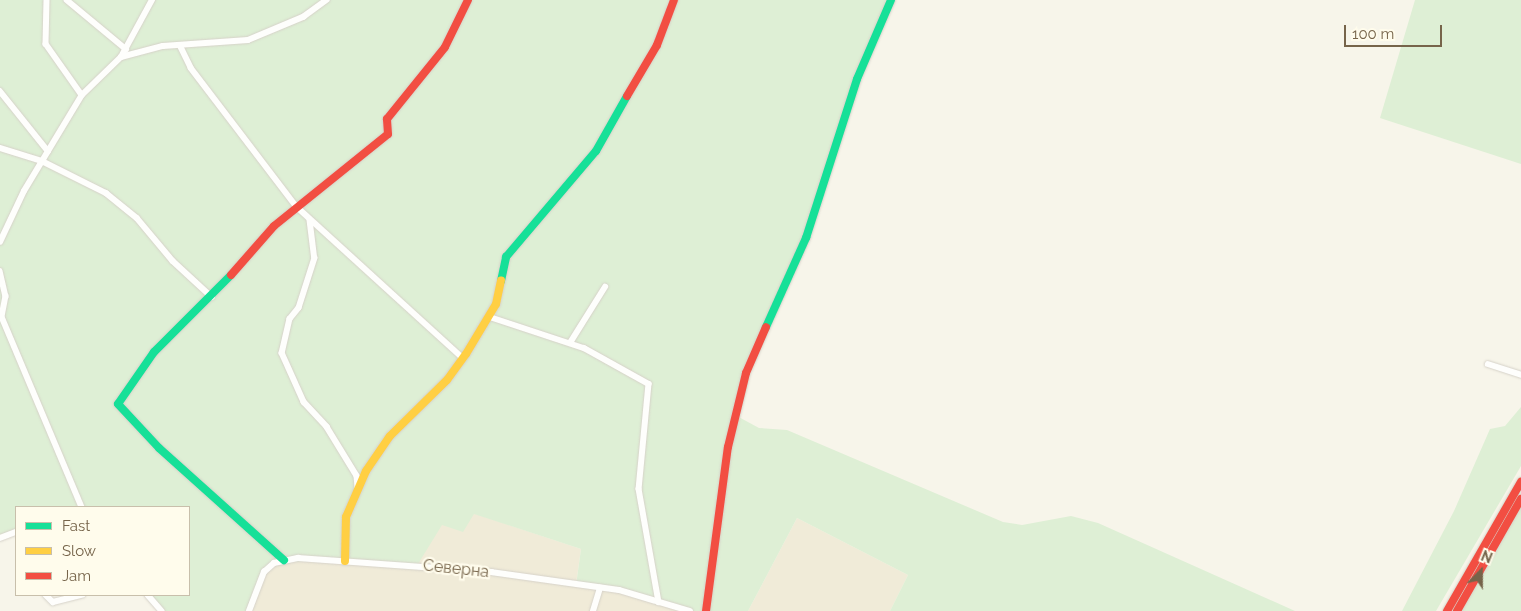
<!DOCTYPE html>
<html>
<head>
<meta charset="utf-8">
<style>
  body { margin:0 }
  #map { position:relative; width:1521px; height:611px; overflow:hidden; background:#f7f5ea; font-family:Raleway,sans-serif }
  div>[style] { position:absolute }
  .residential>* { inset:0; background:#f0ebd8 }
  .green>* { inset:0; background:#deefd5 }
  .roads { filter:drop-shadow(0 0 1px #d6d2c9) drop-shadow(0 0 1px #d6d2c9) }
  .street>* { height:5.5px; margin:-2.75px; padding:0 2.75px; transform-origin:2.75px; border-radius:2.75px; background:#fefefc }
  .fast>* { height:8px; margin:-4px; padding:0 4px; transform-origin:4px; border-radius:4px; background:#16e098 }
  .slow>* { height:8px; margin:-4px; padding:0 4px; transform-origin:4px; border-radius:4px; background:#ffcf43 }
  .jam>* { height:8px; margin:-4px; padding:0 4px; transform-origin:4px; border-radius:4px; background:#f24e42 }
  span { translate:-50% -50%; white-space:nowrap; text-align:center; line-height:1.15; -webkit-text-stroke:4.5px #fffcec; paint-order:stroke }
  .street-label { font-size:16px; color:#76644a }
  .legend { position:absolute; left:15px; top:506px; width:175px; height:90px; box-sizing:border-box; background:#fffcec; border:1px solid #c8bfab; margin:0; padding:6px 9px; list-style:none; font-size:15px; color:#76644a }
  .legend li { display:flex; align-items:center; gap:10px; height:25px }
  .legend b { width:25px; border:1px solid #c8bfab }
  .north { position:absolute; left:1456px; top:546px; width:50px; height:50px; -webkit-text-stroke:4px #fffcec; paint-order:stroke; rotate:22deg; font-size:14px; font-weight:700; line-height:20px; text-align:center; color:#76644a }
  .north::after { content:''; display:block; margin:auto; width:18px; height:22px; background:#76644a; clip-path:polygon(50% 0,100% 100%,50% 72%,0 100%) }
  .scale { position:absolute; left:1344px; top:25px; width:98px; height:22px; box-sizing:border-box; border:2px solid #76644a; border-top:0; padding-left:6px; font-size:15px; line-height:18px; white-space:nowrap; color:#76644a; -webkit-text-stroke:4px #fffcec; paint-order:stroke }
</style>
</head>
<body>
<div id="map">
  <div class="residential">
    <div style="clip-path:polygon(473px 513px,581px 549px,576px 584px,619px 590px,690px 611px,250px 611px,258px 582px,274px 563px)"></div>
    <div style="clip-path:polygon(797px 518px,908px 575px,890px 611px,748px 611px)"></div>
  </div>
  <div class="green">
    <div style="clip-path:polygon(0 0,891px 0,868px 52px,806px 238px,755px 347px,735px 415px,759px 428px,787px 430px,1003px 522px,1022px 525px,1071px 516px,1098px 523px,1295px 611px,890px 611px,908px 575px,797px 518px,748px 611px,690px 611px,619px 590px,576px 585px,581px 549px,474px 514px,463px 532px,442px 525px,418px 564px,282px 561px,264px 572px,250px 611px,162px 611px,149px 595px,189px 595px,189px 507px,16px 507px,16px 529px,0 536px)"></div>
    <div style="clip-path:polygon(1415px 0,1521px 0,1521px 164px,1380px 118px)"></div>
    <div style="clip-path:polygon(1521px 407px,1521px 466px,1436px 611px,1402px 611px,1454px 511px,1490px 429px,1505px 426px)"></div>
    <div style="clip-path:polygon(1521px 499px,1521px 611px,1457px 611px)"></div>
  </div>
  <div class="roads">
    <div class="street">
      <div style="left:47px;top:0;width:44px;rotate:91.3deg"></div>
      <div style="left:46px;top:44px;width:62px;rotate:54.8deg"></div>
      <div style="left:67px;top:0;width:77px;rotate:39.7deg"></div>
      <div style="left:180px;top:45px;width:25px;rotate:64deg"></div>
      <div style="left:191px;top:68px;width:175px;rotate:52.7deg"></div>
      <div style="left:297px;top:207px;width:224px;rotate:42.3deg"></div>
      <div style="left:121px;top:57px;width:43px;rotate:-14.7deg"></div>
      <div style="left:163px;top:46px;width:85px;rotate:-4deg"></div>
      <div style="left:248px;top:40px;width:60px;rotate:-22.7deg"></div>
      <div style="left:303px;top:17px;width:29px;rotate:-36deg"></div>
      <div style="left:0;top:91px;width:77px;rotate:51.3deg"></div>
      <div style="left:0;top:148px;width:44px;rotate:17.2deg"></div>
      <div style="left:42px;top:161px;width:72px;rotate:26.6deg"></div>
      <div style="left:106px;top:193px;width:40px;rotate:39deg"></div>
      <div style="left:137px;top:218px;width:56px;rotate:50.1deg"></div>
      <div style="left:173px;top:261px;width:53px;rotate:42.7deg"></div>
      <div style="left:310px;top:220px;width:38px;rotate:83deg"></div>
      <div style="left:315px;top:258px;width:52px;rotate:107.7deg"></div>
      <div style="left:299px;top:308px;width:14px;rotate:129deg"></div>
      <div style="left:290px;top:319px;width:35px;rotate:103deg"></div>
      <div style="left:282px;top:353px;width:54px;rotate:65.8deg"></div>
      <div style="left:304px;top:402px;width:34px;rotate:47deg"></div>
      <div style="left:327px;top:427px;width:57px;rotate:58.5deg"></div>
      <div style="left:357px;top:476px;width:12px;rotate:85deg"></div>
      <div style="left:0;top:242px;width:56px;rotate:-64.8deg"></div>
      <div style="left:24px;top:191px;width:112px;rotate:-58.9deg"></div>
      <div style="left:82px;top:95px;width:54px;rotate:-44.3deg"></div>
      <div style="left:121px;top:57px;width:65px;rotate:-61.5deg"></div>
      <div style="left:0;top:271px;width:26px;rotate:77deg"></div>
      <div style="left:6px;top:296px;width:21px;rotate:101deg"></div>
      <div style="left:2px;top:317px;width:206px;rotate:67.2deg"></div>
      <div style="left:490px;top:317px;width:99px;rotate:18.3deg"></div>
      <div style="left:584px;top:348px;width:74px;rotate:29deg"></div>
      <div style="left:649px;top:384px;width:105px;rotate:95.4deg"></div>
      <div style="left:639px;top:489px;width:115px;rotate:80deg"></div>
      <div style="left:570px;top:343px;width:66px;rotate:-58deg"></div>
      <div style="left:1488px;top:364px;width:35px;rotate:18deg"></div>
      <div style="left:0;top:538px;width:17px;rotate:-21deg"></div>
      <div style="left:46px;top:595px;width:10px;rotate:45deg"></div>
      <div style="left:53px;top:602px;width:30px;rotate:-14deg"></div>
      <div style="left:148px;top:595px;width:21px;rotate:49deg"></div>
      <div style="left:249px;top:611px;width:42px;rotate:-69deg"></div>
      <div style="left:264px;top:572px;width:13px;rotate:-42deg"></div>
      <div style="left:274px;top:563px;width:25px;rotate:-12deg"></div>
      <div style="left:298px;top:558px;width:194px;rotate:4.1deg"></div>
      <div style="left:491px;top:572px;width:129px;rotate:8deg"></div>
      <div style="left:619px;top:590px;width:74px;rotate:16.5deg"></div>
      <div style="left:593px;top:611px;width:24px;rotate:-73deg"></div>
    </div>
    <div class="fast">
      <div style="left:231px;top:275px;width:109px;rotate:135deg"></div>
      <div style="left:154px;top:352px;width:63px;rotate:124.7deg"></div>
      <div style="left:118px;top:404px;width:60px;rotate:47deg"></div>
      <div style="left:159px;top:448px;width:168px;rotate:41.9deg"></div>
      <div style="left:501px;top:281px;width:25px;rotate:-78deg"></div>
      <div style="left:506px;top:257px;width:139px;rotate:-49.7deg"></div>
      <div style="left:596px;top:151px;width:63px;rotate:-60.6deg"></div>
      <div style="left:766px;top:327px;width:98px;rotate:-65.8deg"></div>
      <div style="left:806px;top:238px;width:167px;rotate:-72.2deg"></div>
      <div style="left:857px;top:79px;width:86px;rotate:-66.7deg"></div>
    </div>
    <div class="slow">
      <div style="left:345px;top:561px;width:44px;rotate:-88.7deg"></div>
      <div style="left:346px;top:517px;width:50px;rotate:-66.5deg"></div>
      <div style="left:366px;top:471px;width:42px;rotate:-55.6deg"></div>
      <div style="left:390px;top:436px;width:80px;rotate:-44.5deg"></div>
      <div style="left:447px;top:380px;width:32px;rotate:-54deg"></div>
      <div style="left:466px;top:354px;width:58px;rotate:-59deg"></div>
      <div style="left:496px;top:304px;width:24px;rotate:-78deg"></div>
    </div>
    <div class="jam">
      <div style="left:627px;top:96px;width:59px;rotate:-59.5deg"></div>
      <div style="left:657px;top:45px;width:48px;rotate:-69.3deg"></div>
      <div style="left:231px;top:275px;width:65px;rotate:-48.7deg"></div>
      <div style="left:274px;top:226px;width:146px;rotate:-38.9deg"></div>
      <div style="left:388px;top:134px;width:15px;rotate:-94deg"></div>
      <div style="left:387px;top:119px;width:92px;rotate:-51.1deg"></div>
      <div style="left:445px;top:47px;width:52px;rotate:-63.9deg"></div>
      <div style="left:706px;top:611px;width:165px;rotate:-82.4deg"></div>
      <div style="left:728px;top:447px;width:76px;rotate:-76.3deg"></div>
      <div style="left:746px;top:373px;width:50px;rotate:-66.5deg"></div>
      <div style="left:1447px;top:611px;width:149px;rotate:-60.2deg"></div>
      <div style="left:1457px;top:611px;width:129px;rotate:-60.3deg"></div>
    </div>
  </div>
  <div class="street-label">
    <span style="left:456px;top:569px;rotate:6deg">Северна</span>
  </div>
  <ul class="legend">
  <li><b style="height:6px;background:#16e098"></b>Fast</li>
  <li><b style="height:6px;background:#ffcf43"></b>Slow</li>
  <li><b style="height:6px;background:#f24e42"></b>Jam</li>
  </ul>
  <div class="north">N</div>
  <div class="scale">100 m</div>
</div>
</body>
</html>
